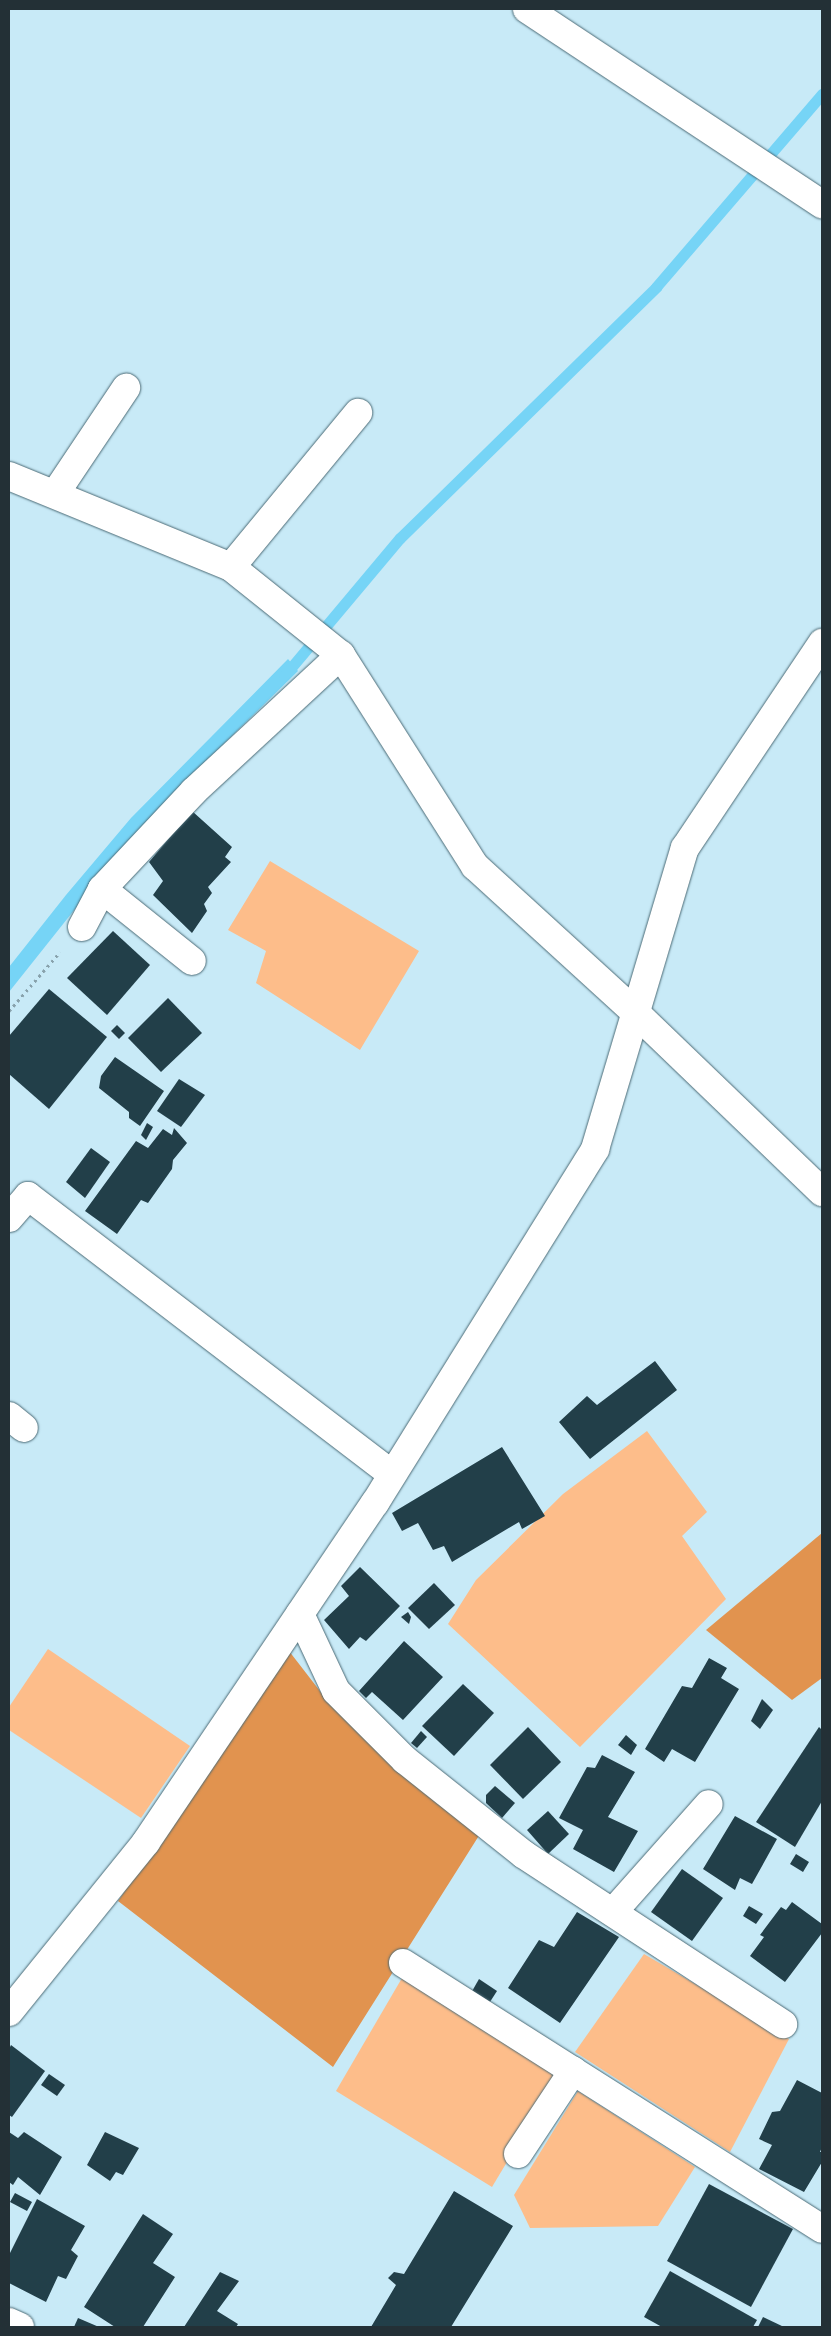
<!DOCTYPE html>
<html>
<head>
<meta charset="utf-8">
<style>
  body { margin:0 }
  #map { position:relative; width:831px; height:2336px; overflow:hidden; background:#c8eaf7; font-family:"PT Sans",sans-serif }
  div>[style] { position:absolute }
  .green>* { inset:0; background:#fdbd8a }
  .forest>* { inset:0; background:#e1934f }
  .water>* { inset:0; background:#76d4f6 }
  .stream>* { height:11px; margin:-5.5px; padding:0 5.5px; transform-origin:5.5px; border-radius:5.5px; background:#76d4f6 }
  .building>* { inset:0; background:#223f49 }
  .path>* { height:3px; margin-top:-1.5px; transform-origin:0; background:repeating-linear-gradient(90deg,#88a2ac 0 2.5px,transparent 0 6.5px) }
  .roads { filter:drop-shadow(0 0 1px #4b6a75) drop-shadow(0 0 1px #4b6a75) }
  .minor>* { height:28px; margin:-14px; padding:0 14px; transform-origin:14px; border-radius:14px; background:#fff }
  span { translate:-50% -50%; white-space:nowrap; text-align:center; line-height:1.15; -webkit-text-stroke:5px #c8eaf7; paint-order:stroke }
  .frame { position:absolute; inset:0; border:10px solid #233036; pointer-events:none }
</style>
</head>
<body>
<div id="map">
  <div class="green">
    <div style="clip-path:polygon(270px 861px,419px 951px,360px 1050px,256px 983px,266px 951px,228px 930px)"></div>
    <div style="clip-path:polygon(647px 1431px,707px 1512px,682px 1536px,726px 1599px,580px 1747px,448px 1624px,476px 1580px,563px 1494px)"></div>
    <div style="clip-path:polygon(48px 1649px,190px 1746px,141px 1818px,9px 1730px,9px 1707px)"></div>
    <div style="clip-path:polygon(644px 1954px,789px 2039px,730px 2152px,575px 2052px)"></div>
    <div style="clip-path:polygon(402px 1978px,559px 2075px,492px 2187px,336px 2091px)"></div>
    <div style="clip-path:polygon(578px 2091px,695px 2167px,658px 2226px,530px 2228px,514px 2195px)"></div>
  </div>
  <div class="forest">
    <div style="clip-path:polygon(822px 1533px,822px 1678px,792px 1700px,706px 1630px)"></div>
    <div style="clip-path:polygon(289px 1651px,330px 1704px,480px 1834px,333px 2067px,118px 1901px)"></div>
  </div>
  <div class="water">
    <div style="clip-path:polygon(288px 659px,298px 671px,191px 776px,79px 904px,9px 992px,9px 967px,66px 895px,131px 818px)"></div>
  </div>
  <div class="stream">
    <div style="left:284px;top:676px;width:180px;rotate:-50deg"></div>
    <div style="left:400px;top:538px;width:359px;rotate:-44.4deg"></div>
    <div style="left:656px;top:287px;width:255px;rotate:-49.3deg"></div>
  </div>
  <div class="building">
    <div style="clip-path:polygon(192px 811px,232px 847px,225px 857px,231px 862px,208px 887px,212px 893px,204px 904px,207px 911px,192px 933px,153px 895px,163px 881px,149px 862px)"></div>
    <div style="clip-path:polygon(113px 931px,150px 965px,107px 1015px,67px 978px)"></div>
    <div style="clip-path:polygon(49px 989px,107px 1037px,49px 1109px,9px 1074px,9px 1036px)"></div>
    <div style="clip-path:polygon(168px 998px,202px 1033px,161px 1072px,128px 1038px)"></div>
    <div style="clip-path:polygon(117px 1025px,125px 1033px,119px 1039px,111px 1031px)"></div>
    <div style="clip-path:polygon(115px 1057px,164px 1091px,140px 1126px,129px 1118px,129px 1112px,99px 1088px,101px 1076px)"></div>
    <div style="clip-path:polygon(179px 1079px,205px 1095px,181px 1127px,157px 1111px)"></div>
    <div style="clip-path:polygon(147px 1123px,153px 1127px,146px 1140px,141px 1135px)"></div>
    <div style="clip-path:polygon(174px 1128px,187px 1143px,173px 1160px,172px 1169px,148px 1203px,141px 1200px,117px 1234px,85px 1211px,136px 1141px,148px 1148px,163px 1129px,172px 1135px)"></div>
    <div style="clip-path:polygon(91px 1148px,110px 1162px,85px 1198px,66px 1182px)"></div>
    <div style="clip-path:polygon(655px 1361px,677px 1390px,590px 1459px,559px 1422px,587px 1396px,597px 1405px)"></div>
    <div style="clip-path:polygon(502px 1447px,545px 1516px,522px 1529px,519px 1522px,452px 1562px,444px 1546px,433px 1550px,418px 1523px,402px 1531px,392px 1513px)"></div>
    <div style="clip-path:polygon(360px 1567px,400px 1606px,366px 1641px,360px 1637px,349px 1649px,324px 1620px,349px 1596px,341px 1586px)"></div>
    <div style="clip-path:polygon(434px 1583px,455px 1605px,429px 1629px,408px 1608px)"></div>
    <div style="clip-path:polygon(408px 1612px,411px 1617px,409px 1624px,401px 1617px)"></div>
    <div style="clip-path:polygon(404px 1641px,443px 1677px,403px 1720px,372px 1692px,366px 1698px,359px 1691px)"></div>
    <div style="clip-path:polygon(709px 1658px,727px 1668px,721px 1678px,739px 1689px,695px 1762px,672px 1749px,664px 1762px,645px 1749px,682px 1686px,692px 1688px)"></div>
    <div style="clip-path:polygon(463px 1684px,494px 1713px,454px 1756px,422px 1726px)"></div>
    <div style="clip-path:polygon(762px 1699px,773px 1710px,760px 1729px,751px 1721px)"></div>
    <div style="clip-path:polygon(528px 1727px,561px 1762px,523px 1799px,490px 1765px)"></div>
    <div style="clip-path:polygon(819px 1727px,822px 1730px,822px 1801px,795px 1847px,756px 1822px)"></div>
    <div style="clip-path:polygon(421px 1731px,427px 1737px,417px 1748px,411px 1743px)"></div>
    <div style="clip-path:polygon(626px 1735px,637px 1745px,631px 1755px,618px 1745px)"></div>
    <div style="clip-path:polygon(602px 1755px,635px 1772px,608px 1817px,638px 1831px,614px 1872px,573px 1849px,583px 1830px,559px 1818px,587px 1767px,595px 1768px)"></div>
    <div style="clip-path:polygon(495px 1786px,515px 1803px,502px 1818px,486px 1803px,486px 1795px)"></div>
    <div style="clip-path:polygon(548px 1811px,569px 1834px,548px 1854px,527px 1830px)"></div>
    <div style="clip-path:polygon(735px 1816px,777px 1839px,752px 1884px,740px 1878px,735px 1890px,703px 1869px)"></div>
    <div style="clip-path:polygon(796px 1854px,809px 1862px,803px 1872px,790px 1864px)"></div>
    <div style="clip-path:polygon(682px 1869px,723px 1898px,692px 1941px,651px 1912px)"></div>
    <div style="clip-path:polygon(792px 1902px,822px 1924px,822px 1933px,785px 1982px,750px 1956px,764px 1937px,760px 1935px,781px 1907px,786px 1910px)"></div>
    <div style="clip-path:polygon(749px 1906px,763px 1914px,756px 1924px,743px 1916px)"></div>
    <div style="clip-path:polygon(577px 1912px,619px 1937px,560px 2023px,508px 1988px,539px 1940px,554px 1947px)"></div>
    <div style="clip-path:polygon(479px 1979px,497px 1991px,488px 2005px,471px 1993px)"></div>
    <div style="clip-path:polygon(11px 2045px,45px 2071px,12px 2117px,9px 2115px,9px 2049px)"></div>
    <div style="clip-path:polygon(49px 2074px,65px 2085px,57px 2096px,41px 2085px)"></div>
    <div style="clip-path:polygon(797px 2080px,822px 2093px,822px 2147px,820px 2152px,822px 2152px,822px 2162px,804px 2192px,759px 2169px,772px 2145px,759px 2139px,772px 2112px,780px 2111px)"></div>
    <div style="clip-path:polygon(9px 2132px,18px 2138px,24px 2132px,62px 2157px,40px 2195px,18px 2177px,13px 2185px,9px 2182px)"></div>
    <div style="clip-path:polygon(105px 2132px,139px 2148px,123px 2175px,116px 2172px,110px 2181px,87px 2165px)"></div>
    <div style="clip-path:polygon(709px 2184px,793px 2229px,751px 2307px,667px 2261px)"></div>
    <div style="clip-path:polygon(454px 2191px,513px 2226px,451px 2327px,371px 2327px,396px 2285px,388px 2278px,394px 2272px,404px 2274px)"></div>
    <div style="clip-path:polygon(15px 2193px,32px 2202px,27px 2211px,10px 2202px)"></div>
    <div style="clip-path:polygon(37px 2199px,85px 2226px,71px 2250px,78px 2256px,66px 2279px,58px 2276px,46px 2302px,9px 2283px,9px 2255px)"></div>
    <div style="clip-path:polygon(143px 2214px,173px 2234px,153px 2263px,175px 2277px,143px 2327px,115px 2327px,84px 2307px)"></div>
    <div style="clip-path:polygon(670px 2271px,757px 2320px,753px 2327px,662px 2327px,644px 2317px)"></div>
    <div style="clip-path:polygon(220px 2272px,239px 2281px,217px 2311px,238px 2324px,236px 2327px,184px 2327px)"></div>
    <div style="clip-path:polygon(763px 2317px,784px 2327px,758px 2327px)"></div>
    <div style="clip-path:polygon(78px 2318px,99px 2327px,74px 2327px)"></div>
  </div>
  <div class="path">
    <div style="left:9px;top:1011px;width:78px;rotate:-49.2deg"></div>
  </div>
  <div class="roads">
    <div class="minor">
      <div style="left:527px;top:9px;width:354px;rotate:33.5deg"></div>
      <div style="left:9px;top:476px;width:240px;rotate:22.3deg"></div>
      <div style="left:231px;top:567px;width:141px;rotate:38.7deg"></div>
      <div style="left:341px;top:655px;width:250px;rotate:57.6deg"></div>
      <div style="left:475px;top:866px;width:219px;rotate:42.4deg"></div>
      <div style="left:637px;top:1014px;width:257px;rotate:43.9deg"></div>
      <div style="left:55px;top:494px;width:128px;rotate:-56.2deg"></div>
      <div style="left:231px;top:567px;width:200px;rotate:-50.5deg"></div>
      <div style="left:102px;top:889px;width:115px;rotate:38.7deg"></div>
      <div style="left:82px;top:927px;width:43px;rotate:-62.2deg"></div>
      <div style="left:102px;top:889px;width:134px;rotate:-46.8deg"></div>
      <div style="left:194px;top:791px;width:200px;rotate:-42.8deg"></div>
      <div style="left:9px;top:1218px;width:29px;rotate:-49deg"></div>
      <div style="left:28px;top:1196px;width:458px;rotate:37.4deg"></div>
      <div style="left:9px;top:1416px;width:19px;rotate:39deg"></div>
      <div style="left:300px;top:1614px;width:85px;rotate:64.9deg"></div>
      <div style="left:336px;top:1691px;width:98px;rotate:45deg"></div>
      <div style="left:405px;top:1760px;width:151px;rotate:38.5deg"></div>
      <div style="left:523px;top:1854px;width:311px;rotate:33.2deg"></div>
      <div style="left:613px;top:1912px;width:144px;rotate:-48.4deg"></div>
      <div style="left:403px;top:1963px;width:496px;rotate:32.4deg"></div>
      <div style="left:9px;top:2012px;width:218px;rotate:-51.1deg"></div>
      <div style="left:146px;top:1842px;width:409px;rotate:-56deg"></div>
      <div style="left:375px;top:1503px;width:417px;rotate:-58.1deg"></div>
      <div style="left:595px;top:1149px;width:314px;rotate:-73.4deg"></div>
      <div style="left:685px;top:848px;width:247px;rotate:-56.2deg"></div>
      <div style="left:518px;top:2154px;width:100px;rotate:-56.5deg"></div>
      <div style="left:9px;top:2322px;width:12px;rotate:24deg"></div>
    </div>
  </div>
  <div class="frame"></div>
</div>
</body>
</html>
